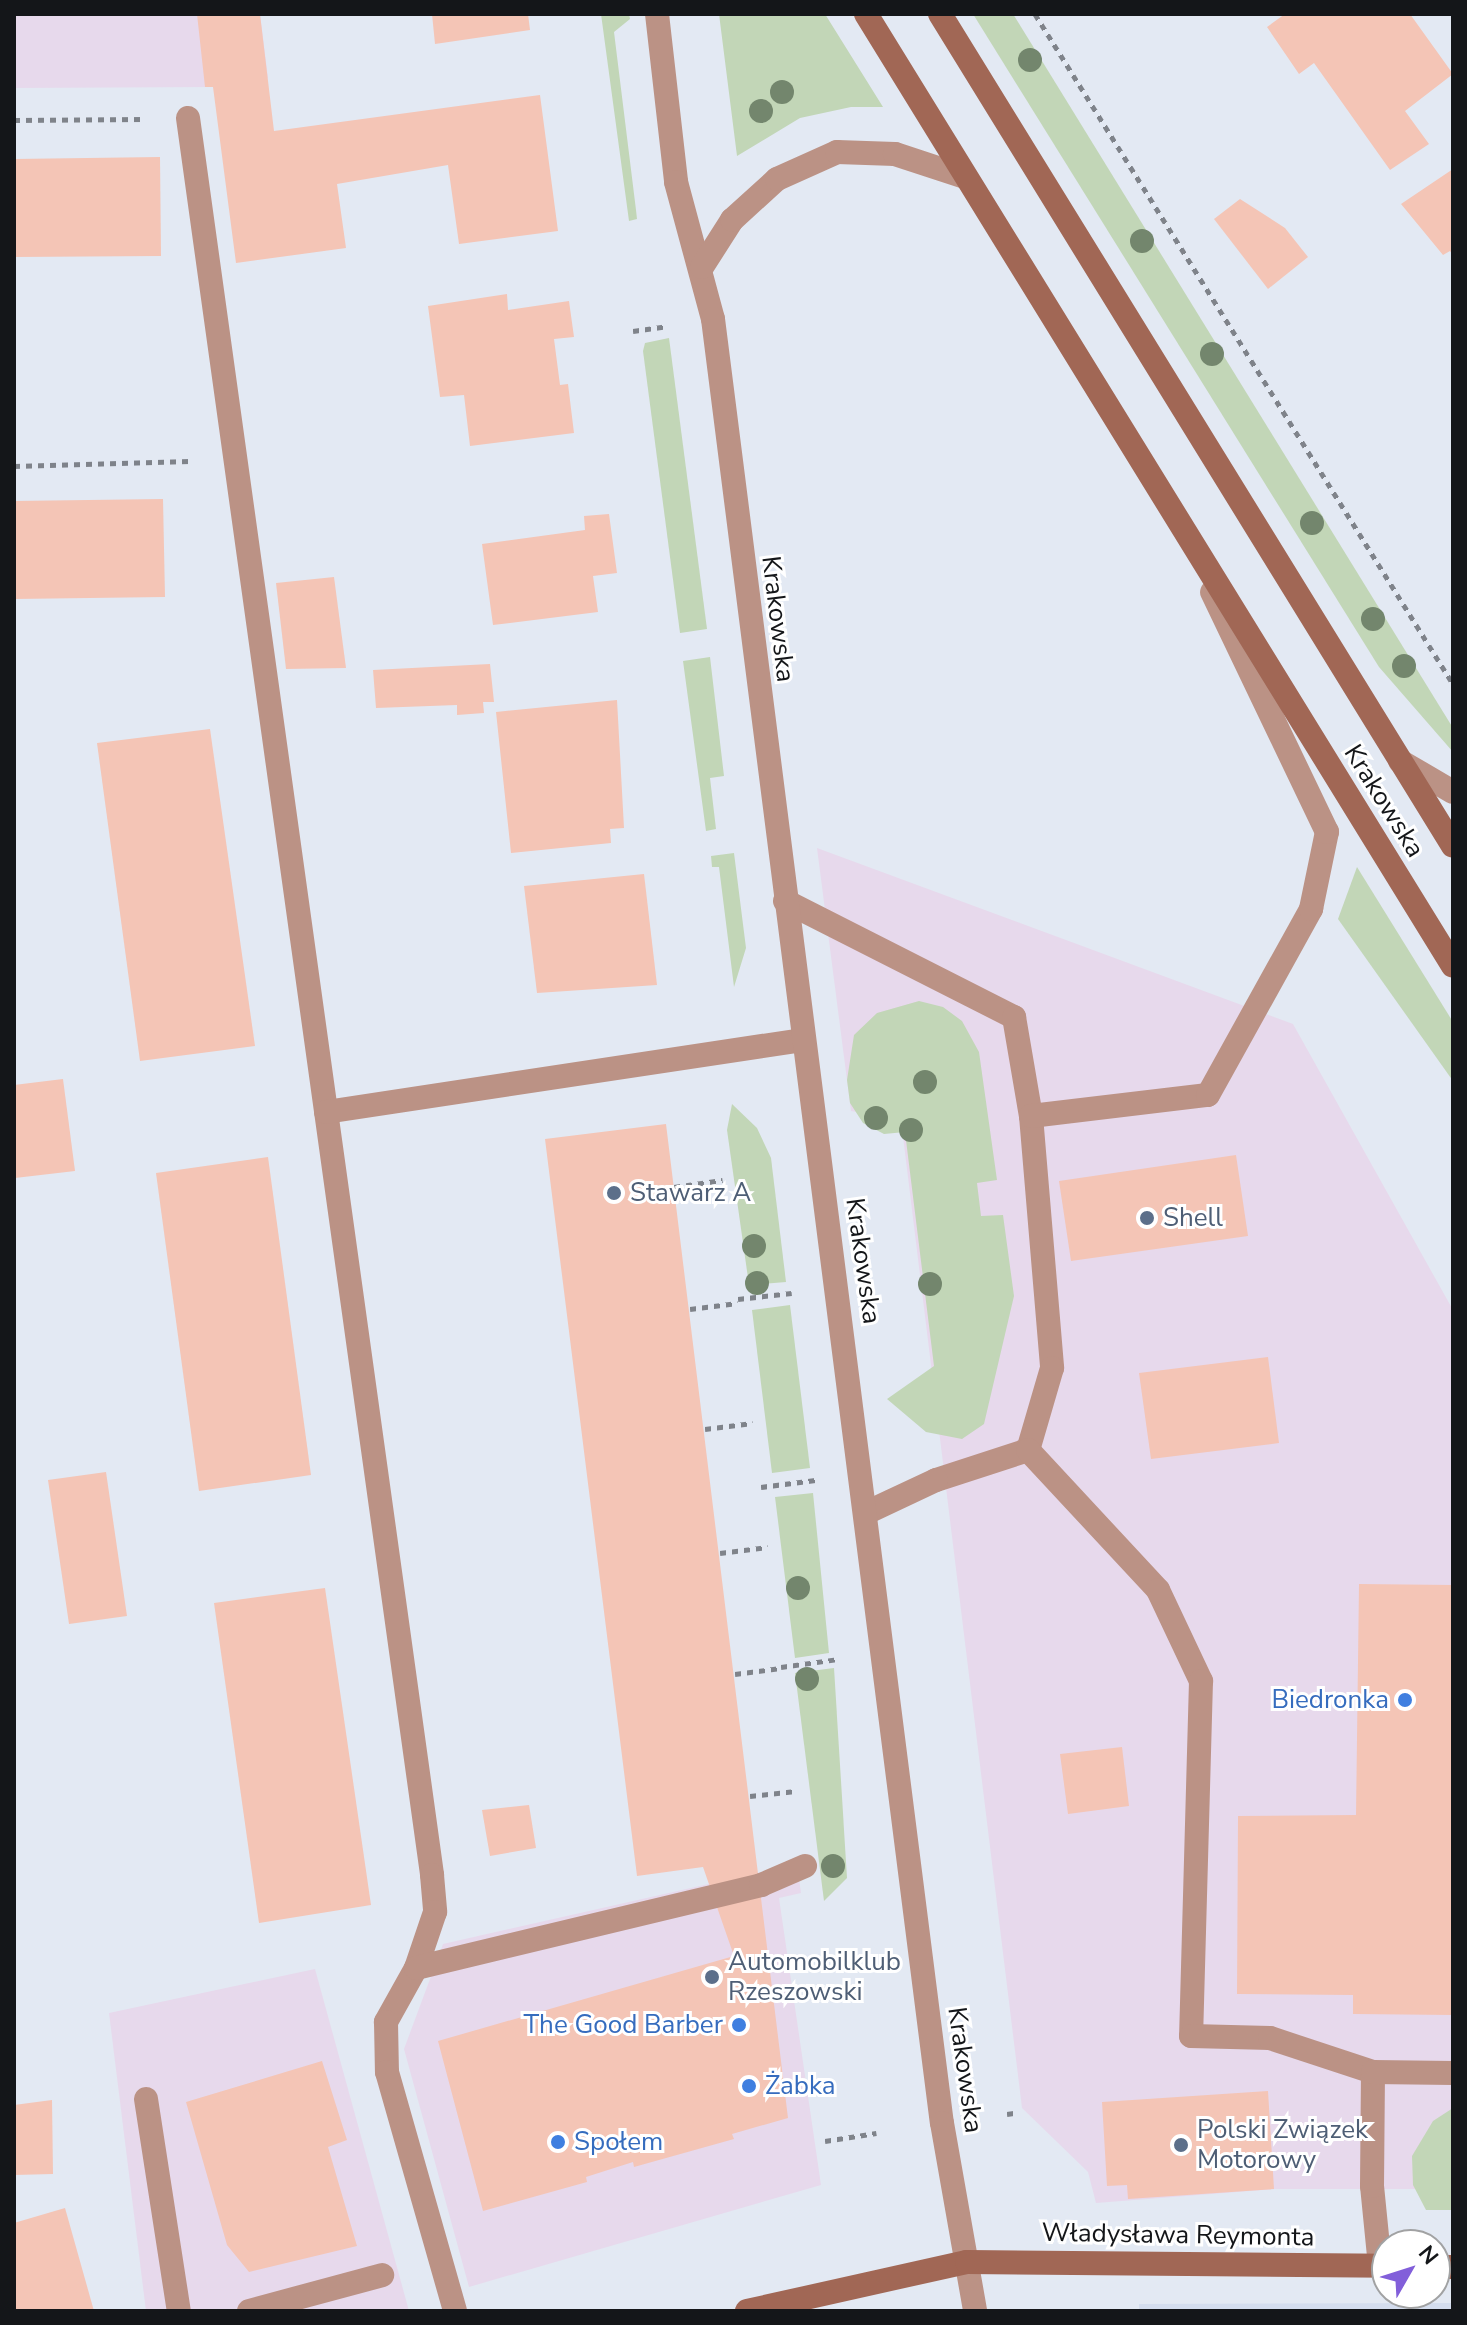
<!DOCTYPE html>
<html>
<head>
<meta charset="utf-8">
<style>
  body { margin:0 }
  #map { position:relative; width:1467px; height:2325px; overflow:hidden; background:#e3e9f3; font-family:"Nunito Sans",sans-serif }
  div>[style] { position:absolute }
  .commercial>* { inset:0; background:#e7d9ec }
  .built>* { inset:0; background:#d4ddee }
  .green>* { inset:0; background:#c2d6b7 }
  .building>* { inset:0; background:#f4c5b6 }
  .path>* { height:5px; margin-top:-2.5px; transform-origin:0; background:repeating-linear-gradient(90deg,#7f838a 0 6px,transparent 0 12px) }
  .lane>* { height:24px; margin:-12px; padding:0 12px; transform-origin:12px; border-radius:12px; background:#bb9285 }
  .street>* { height:24px; margin:-12px; padding:0 12px; transform-origin:12px; border-radius:12px; background:#bb9285 }
  .secondary>* { height:24px; margin:-12px; padding:0 12px; transform-origin:12px; border-radius:12px; background:#a16755 }
  .trees>* { width:24px; height:24px; margin:-12px; border-radius:50%; background:#73866d }
  .dots>* { width:22px; height:22px; translate:-50% -50%; box-sizing:border-box; border:4px solid #fff; border-radius:50% }
  span { translate:-50% -50%; white-space:nowrap; text-align:center; line-height:1.15; -webkit-text-stroke:6px #fff; paint-order:stroke }
  .street-label { font-size:26px; color:#141619 }
  .service-label { font-size:26px; color:#4e5e75 }
  .left { translate:0 -50%; text-align:left }
  .shop-label { font-size:26px; color:#366cbe }
  .right { translate:-100% -50%; text-align:right }
  .frame { position:absolute; inset:0; border:16px solid #141619; pointer-events:none }
  .north { position:absolute; left:1371px; top:2229px; width:80px; height:80px; box-sizing:border-box; background:#fff; border:2px solid #a1a2a3; border-radius:50%; rotate:51deg; font-size:22px; font-weight:700; line-height:32px; text-align:center; color:#141619 }
  .north::after { content:''; display:block; margin:auto; width:28px; height:36px; background:#825fda; clip-path:polygon(50% 0,100% 100%,50% 72%,0 100%) }
</style>
</head>
<body>
<div id="map">
  <div class="commercial">
    <div style="clip-path:polygon(14px 14px,260px 14px,268px 78px,213px 87px,14px 88px)"></div>
    <div style="clip-path:polygon(817px 848px,1293px 1024px,1453px 1310px,1453px 2189px,1274px 2189px,1096px 2203px,1088px 2172px,1022px 2108px,901px 1120px,851px 1111px)"></div>
    <div style="clip-path:polygon(797px 1864px,801px 1893px,779px 1898px,821px 2185px,469px 2287px,404px 2049px,443px 1944px)"></div>
    <div style="clip-path:polygon(315px 1969px,409px 2311px,146px 2311px,109px 2013px)"></div>
  </div>
  <div class="built">
    <div style="clip-path:polygon(1453px 2303px,1453px 2311px,1139px 2311px,1139px 2304px)"></div>
  </div>
  <div class="green">
    <div style="clip-path:polygon(601px 14px,629px 14px,630px 19px,614px 32px,636px 210px,637px 219px,629px 221px)"></div>
    <div style="clip-path:polygon(719px 14px,825px 14px,883px 107px,851px 107px,800px 118px,737px 156px)"></div>
    <div style="clip-path:polygon(973px 14px,1013px 14px,1453px 728px,1453px 752px,1379px 667px)"></div>
    <div style="clip-path:polygon(669px 338px,707px 629px,680px 633px,643px 351px,645px 343px)"></div>
    <div style="clip-path:polygon(710px 657px,724px 776px,710px 778px,716px 829px,706px 831px,683px 661px)"></div>
    <div style="clip-path:polygon(734px 853px,746px 948px,734px 987px,719px 867px,712px 867px,711px 856px)"></div>
    <div style="clip-path:polygon(1357px 867px,1453px 1022px,1453px 1081px,1338px 919px)"></div>
    <div style="clip-path:polygon(919px 1001px,943px 1007px,962px 1021px,979px 1052px,997px 1180px,977px 1183px,981px 1216px,1003px 1215px,1014px 1296px,984px 1424px,962px 1439px,926px 1432px,887px 1399px,934px 1366px,905px 1132px,884px 1134px,863px 1123px,850px 1103px,847px 1080px,854px 1035px,877px 1013px)"></div>
    <div style="clip-path:polygon(732px 1104px,757px 1128px,771px 1158px,786px 1282px,749px 1285px,727px 1130px)"></div>
    <div style="clip-path:polygon(790px 1305px,810px 1468px,772px 1473px,752px 1310px)"></div>
    <div style="clip-path:polygon(813px 1493px,829px 1653px,795px 1658px,775px 1497px)"></div>
    <div style="clip-path:polygon(834px 1668px,847px 1878px,824px 1901px,795px 1673px)"></div>
    <div style="clip-path:polygon(1453px 2108px,1453px 2210px,1426px 2210px,1413px 2185px,1412px 2156px,1433px 2121px)"></div>
  </div>
  <div class="building">
    <div style="clip-path:polygon(197px 14px,260px 14px,274px 131px,540px 95px,558px 231px,459px 244px,448px 165px,337px 184px,346px 248px,236px 263px,213px 87px,205px 87px)"></div>
    <div style="clip-path:polygon(432px 14px,528px 14px,530px 30px,435px 44px)"></div>
    <div style="clip-path:polygon(1285px 14px,1410px 14px,1453px 74px,1405px 111px,1429px 144px,1390px 170px,1314px 63px,1299px 74px,1267px 27px)"></div>
    <div style="clip-path:polygon(160px 157px,161px 256px,14px 257px,14px 159px)"></div>
    <div style="clip-path:polygon(1453px 169px,1453px 255px,1450px 251px,1443px 255px,1401px 204px)"></div>
    <div style="clip-path:polygon(1240px 199px,1285px 228px,1308px 257px,1268px 289px,1214px 219px)"></div>
    <div style="clip-path:polygon(507px 294px,508px 310px,569px 301px,574px 337px,554px 339px,560px 385px,568px 384px,574px 433px,470px 446px,464px 395px,440px 397px,428px 306px)"></div>
    <div style="clip-path:polygon(163px 499px,165px 597px,14px 599px,14px 501px)"></div>
    <div style="clip-path:polygon(609px 514px,617px 573px,593px 576px,598px 612px,493px 625px,482px 544px,585px 530px,584px 516px)"></div>
    <div style="clip-path:polygon(334px 577px,346px 668px,286px 669px,276px 583px)"></div>
    <div style="clip-path:polygon(490px 664px,494px 702px,483px 702px,484px 713px,457px 715px,457px 705px,376px 708px,373px 670px)"></div>
    <div style="clip-path:polygon(617px 700px,624px 828px,610px 829px,611px 843px,511px 853px,496px 712px)"></div>
    <div style="clip-path:polygon(210px 729px,255px 1046px,140px 1061px,97px 743px)"></div>
    <div style="clip-path:polygon(644px 874px,657px 985px,537px 993px,524px 886px)"></div>
    <div style="clip-path:polygon(63px 1079px,75px 1171px,15px 1178px,14px 1085px)"></div>
    <div style="clip-path:polygon(666px 1124px,788px 2118px,732px 2134px,734px 2139px,634px 2167px,633px 2162px,586px 2177px,587px 2182px,483px 2211px,438px 2041px,734px 1956px,703px 1867px,637px 1876px,545px 1139px)"></div>
    <div style="clip-path:polygon(1236px 1155px,1248px 1236px,1071px 1261px,1059px 1181px)"></div>
    <div style="clip-path:polygon(268px 1157px,311px 1475px,199px 1491px,156px 1173px)"></div>
    <div style="clip-path:polygon(1268px 1357px,1279px 1443px,1151px 1459px,1139px 1373px)"></div>
    <div style="clip-path:polygon(106px 1472px,127px 1616px,69px 1624px,48px 1480px)"></div>
    <div style="clip-path:polygon(1359px 1584px,1453px 1585px,1453px 2015px,1353px 2014px,1353px 1995px,1237px 1994px,1238px 1816px,1356px 1815px)"></div>
    <div style="clip-path:polygon(325px 1588px,371px 1905px,259px 1923px,214px 1603px)"></div>
    <div style="clip-path:polygon(1122px 1747px,1129px 1806px,1068px 1814px,1060px 1754px)"></div>
    <div style="clip-path:polygon(529px 1805px,536px 1848px,490px 1856px,482px 1810px)"></div>
    <div style="clip-path:polygon(322px 2061px,347px 2140px,328px 2147px,357px 2246px,249px 2272px,227px 2245px,186px 2102px)"></div>
    <div style="clip-path:polygon(1268px 2091px,1274px 2189px,1128px 2199px,1127px 2185px,1107px 2186px,1102px 2102px)"></div>
    <div style="clip-path:polygon(52px 2100px,53px 2174px,14px 2175px,14px 2105px)"></div>
    <div style="clip-path:polygon(65px 2208px,94px 2311px,14px 2311px,14px 2223px)"></div>
  </div>
  <div class="path">
    <div style="left:1035px;top:14px;width:790px;rotate:58.04deg"></div>
    <div style="left:14px;top:120px;width:131px;rotate:-0.4deg"></div>
    <div style="left:633px;top:331px;width:34px;rotate:-8deg"></div>
    <div style="left:14px;top:466px;width:176px;rotate:-1.6deg"></div>
    <div style="left:674px;top:1187px;width:49px;rotate:-8.1deg"></div>
    <div style="left:738px;top:1299px;width:54px;rotate:-6.3deg"></div>
    <div style="left:690px;top:1309px;width:48px;rotate:-7.1deg"></div>
    <div style="left:705px;top:1429px;width:48px;rotate:-7.1deg"></div>
    <div style="left:761px;top:1487px;width:55px;rotate:-7.3deg"></div>
    <div style="left:720px;top:1553px;width:48px;rotate:-7.1deg"></div>
    <div style="left:781px;top:1667px;width:59px;rotate:-7.9deg"></div>
    <div style="left:735px;top:1674px;width:46px;rotate:-7.4deg"></div>
    <div style="left:750px;top:1796px;width:46px;rotate:-6.2deg"></div>
    <div style="left:1007px;top:2114px;width:7px;rotate:-8deg"></div>
    <div style="left:825px;top:2141px;width:52px;rotate:-8.9deg"></div>
  </div>
  <div class="lane">
    <div style="left:188px;top:118px;width:1774px;rotate:82.09deg"></div>
    <div style="left:432px;top:1875px;width:37px;rotate:85deg"></div>
    <div style="left:435px;top:1912px;width:59px;rotate:108.7deg"></div>
    <div style="left:416px;top:1968px;width:62px;rotate:119.1deg"></div>
    <div style="left:386px;top:2022px;width:50px;rotate:88.9deg"></div>
    <div style="left:387px;top:2072px;width:248px;rotate:74.1deg"></div>
    <div style="left:785px;top:901px;width:257px;rotate:26.9deg"></div>
    <div style="left:1014px;top:1017px;width:100px;rotate:80.3deg"></div>
    <div style="left:1031px;top:1116px;width:253px;rotate:85.2deg"></div>
    <div style="left:1052px;top:1368px;width:85px;rotate:106.3deg"></div>
    <div style="left:1028px;top:1450px;width:97px;rotate:161.9deg"></div>
    <div style="left:936px;top:1480px;width:75px;rotate:154.8deg"></div>
    <div style="left:326px;top:1112px;width:483px;rotate:-8.6deg"></div>
    <div style="left:1031px;top:1116px;width:178px;rotate:-6.8deg"></div>
    <div style="left:1208px;top:1095px;width:213px;rotate:-61deg"></div>
    <div style="left:1311px;top:909px;width:79px;rotate:-78.3deg"></div>
    <div style="left:1327px;top:832px;width:266px;rotate:-115.6deg"></div>
    <div style="left:1028px;top:1450px;width:191px;rotate:47.1deg"></div>
    <div style="left:1158px;top:1590px;width:101px;rotate:64.7deg"></div>
    <div style="left:1201px;top:1681px;width:355px;rotate:91.6deg"></div>
    <div style="left:1191px;top:2036px;width:79px;rotate:1.5deg"></div>
    <div style="left:1270px;top:2038px;width:108px;rotate:18.3deg"></div>
    <div style="left:416px;top:1968px;width:355px;rotate:-13.5deg"></div>
    <div style="left:761px;top:1885px;width:48px;rotate:-23.4deg"></div>
    <div style="left:146px;top:2099px;width:215px;rotate:81.2deg"></div>
    <div style="left:1380px;top:2266px;width:80px;rotate:-95.7deg"></div>
    <div style="left:1372px;top:2186px;width:114px;rotate:-89.5deg"></div>
    <div style="left:1373px;top:2072px;width:80px;rotate:0.7deg"></div>
    <div style="left:249px;top:2311px;width:138px;rotate:-15.1deg"></div>
  </div>
  <div class="street">
    <div style="left:657px;top:14px;width:169px;rotate:83.5deg"></div>
    <div style="left:676px;top:182px;width:142px;rotate:74.9deg"></div>
    <div style="left:713px;top:319px;width:1818px;rotate:82.77deg"></div>
    <div style="left:942px;top:2123px;width:191px;rotate:80deg"></div>
    <div style="left:702px;top:267px;width:56px;rotate:-57.4deg"></div>
    <div style="left:732px;top:220px;width:61px;rotate:-42.3deg"></div>
    <div style="left:777px;top:179px;width:66px;rotate:-24.2deg"></div>
    <div style="left:837px;top:152px;width:58px;rotate:2deg"></div>
    <div style="left:895px;top:154px;width:74px;rotate:18.2deg"></div>
    <div style="left:1400px;top:761px;width:61px;rotate:30.3deg"></div>
  </div>
  <div class="secondary">
    <div style="left:866px;top:14px;width:1118px;rotate:58.34deg"></div>
    <div style="left:940px;top:14px;width:977px;rotate:58.34deg"></div>
    <div style="left:1435px;top:2267px;width:18px"></div>
    <div style="left:747px;top:2311px;width:225px;rotate:-12.6deg"></div>
    <div style="left:967px;top:2262px;width:420px;rotate:0.5deg"></div>
  </div>
  <div class="trees">
    <div style="left:1030px;top:60px"></div>
    <div style="left:782px;top:92px"></div>
    <div style="left:761px;top:111px"></div>
    <div style="left:1142px;top:241px"></div>
    <div style="left:1212px;top:354px"></div>
    <div style="left:1312px;top:523px"></div>
    <div style="left:1373px;top:619px"></div>
    <div style="left:1404px;top:666px"></div>
    <div style="left:925px;top:1082px"></div>
    <div style="left:876px;top:1118px"></div>
    <div style="left:911px;top:1130px"></div>
    <div style="left:754px;top:1246px"></div>
    <div style="left:757px;top:1283px"></div>
    <div style="left:930px;top:1284px"></div>
    <div style="left:798px;top:1588px"></div>
    <div style="left:807px;top:1679px"></div>
    <div style="left:833px;top:1866px"></div>
  </div>
  <div class="dots">
    <div style="left:614px;top:1193px;background:#5c6f8a"></div>
    <div style="left:1147px;top:1218px;background:#5c6f8a"></div>
    <div style="left:1405px;top:1700px;background:#3f7fe0"></div>
    <div style="left:712px;top:1977px;background:#5c6f8a"></div>
    <div style="left:739px;top:2025px;background:#3f7fe0"></div>
    <div style="left:749px;top:2086px;background:#3f7fe0"></div>
    <div style="left:558px;top:2142px;background:#3f7fe0"></div>
    <div style="left:1181px;top:2145px;background:#5c6f8a"></div>
  </div>
  <div class="street-label">
    <span style="left:778px;top:619px;rotate:83deg">Krakowska</span>
    <span style="left:1384px;top:801px;rotate:58deg">Krakowska</span>
    <span style="left:863px;top:1261px;rotate:82deg">Krakowska</span>
    <span style="left:965px;top:2070px;rotate:82deg">Krakowska</span>
    <span style="left:1178px;top:2235px;rotate:1deg">Władysława Reymonta</span>
  </div>
  <div class="service-label">
    <span class="left" style="left:630px;top:1193px">Stawarz A</span>
    <span class="left" style="left:1163px;top:1218px">Shell</span>
    <span class="left" style="left:728px;top:1977px">Automobilklub<br>Rzeszowski</span>
    <span class="left" style="left:1197px;top:2145px">Polski Związek<br>Motorowy</span>
  </div>
  <div class="shop-label">
    <span class="right" style="left:1389px;top:1700px">Biedronka</span>
    <span class="right" style="left:723px;top:2025px">The Good Barber</span>
    <span class="left" style="left:765px;top:2086px">Żabka</span>
    <span class="left" style="left:574px;top:2142px">Społem</span>
  </div>
  <div class="frame"></div>
  <div class="north">N</div>
</div>
</body>
</html>
